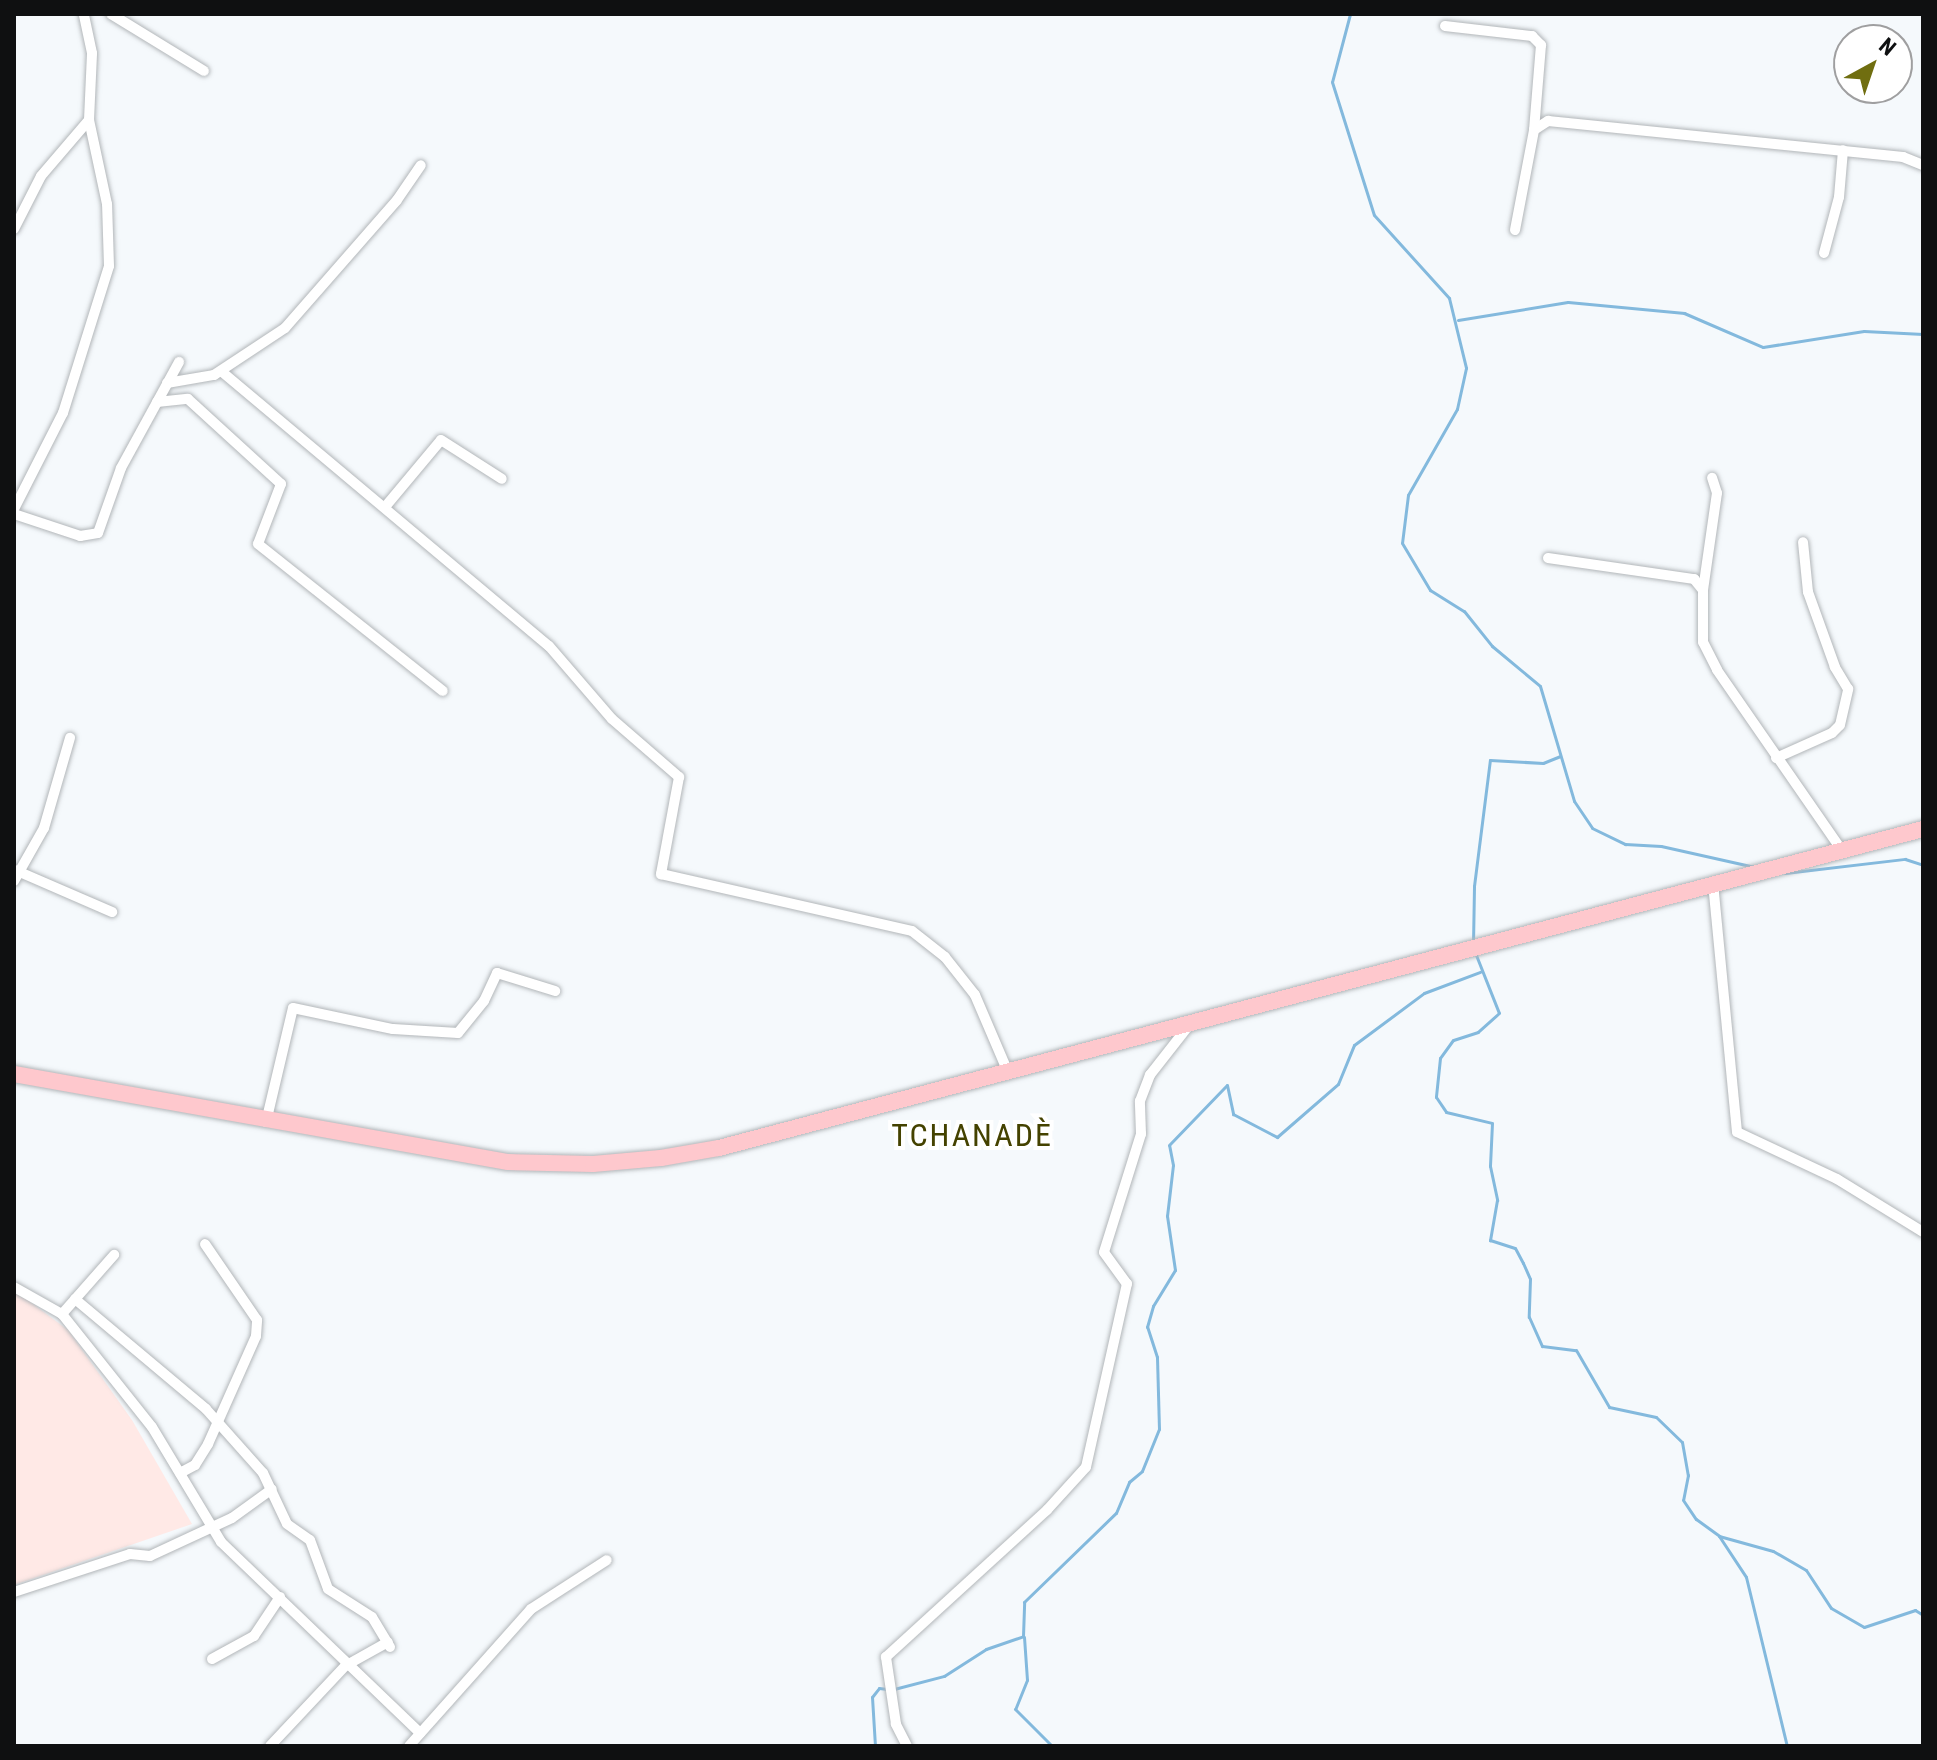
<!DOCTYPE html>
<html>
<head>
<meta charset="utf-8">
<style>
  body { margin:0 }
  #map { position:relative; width:1937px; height:1760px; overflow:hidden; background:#f5f9fc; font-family:"Roboto Condensed",sans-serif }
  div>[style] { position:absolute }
  .education>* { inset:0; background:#ffe9e6 }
  .stream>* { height:3px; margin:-1.5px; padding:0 1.5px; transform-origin:1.5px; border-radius:1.5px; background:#83b9dd }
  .roads { filter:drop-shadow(0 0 2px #b2b6b9) drop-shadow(0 0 2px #b2b6b9) }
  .minor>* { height:10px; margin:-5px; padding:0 5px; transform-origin:5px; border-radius:5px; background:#fff }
  .primary>* { height:16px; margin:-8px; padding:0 8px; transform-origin:8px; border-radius:8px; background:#fec8cd }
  span { translate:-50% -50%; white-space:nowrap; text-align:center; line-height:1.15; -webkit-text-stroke:8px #fff; paint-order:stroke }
  .quarter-label { font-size:32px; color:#444200; letter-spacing:2px }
  .frame { position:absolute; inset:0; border:16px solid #0f1011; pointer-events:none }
  .north { position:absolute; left:1833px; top:24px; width:80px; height:80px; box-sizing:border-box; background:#fff; border:2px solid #9f9fa0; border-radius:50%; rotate:40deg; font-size:22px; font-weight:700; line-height:32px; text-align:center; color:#0f1011 }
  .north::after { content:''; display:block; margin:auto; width:28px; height:36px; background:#706e10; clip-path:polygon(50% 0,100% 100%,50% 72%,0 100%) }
</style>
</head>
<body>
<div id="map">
  <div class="education">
    <div style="clip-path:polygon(14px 1290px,68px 1330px,132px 1420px,192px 1524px,14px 1585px)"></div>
  </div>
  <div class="stream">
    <div style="left:1350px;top:14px;width:70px;rotate:104.8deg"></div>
    <div style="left:1332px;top:82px;width:139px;rotate:72.5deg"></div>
    <div style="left:1374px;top:215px;width:112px;rotate:47.9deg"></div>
    <div style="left:1449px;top:298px;width:72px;rotate:76.3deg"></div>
    <div style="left:1466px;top:368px;width:42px;rotate:102.4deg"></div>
    <div style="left:1457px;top:409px;width:99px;rotate:119.7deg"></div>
    <div style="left:1408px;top:495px;width:48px;rotate:97.1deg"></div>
    <div style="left:1402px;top:543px;width:55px;rotate:59.2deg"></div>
    <div style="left:1430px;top:590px;width:40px;rotate:32deg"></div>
    <div style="left:1464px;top:611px;width:45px;rotate:51.3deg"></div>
    <div style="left:1492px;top:646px;width:62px;rotate:39.8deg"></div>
    <div style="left:1540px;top:686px;width:120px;rotate:73.5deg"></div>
    <div style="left:1574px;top:801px;width:32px;rotate:56deg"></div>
    <div style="left:1592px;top:828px;width:37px;rotate:26deg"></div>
    <div style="left:1625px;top:844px;width:36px;rotate:3deg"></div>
    <div style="left:1661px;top:846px;width:96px;rotate:12.6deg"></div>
    <div style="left:1458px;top:320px;width:111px;rotate:-9.3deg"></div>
    <div style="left:1568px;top:302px;width:117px;rotate:5.4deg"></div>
    <div style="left:1684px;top:313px;width:86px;rotate:23.3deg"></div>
    <div style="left:1763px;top:347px;width:102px;rotate:-9deg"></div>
    <div style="left:1864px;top:331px;width:59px;rotate:2.9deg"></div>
    <div style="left:1785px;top:873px;width:121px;rotate:-6.7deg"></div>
    <div style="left:1905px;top:859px;width:19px;rotate:18deg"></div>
    <div style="left:1473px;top:944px;width:58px;rotate:-89deg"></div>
    <div style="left:1474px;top:886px;width:127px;rotate:-82.8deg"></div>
    <div style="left:1490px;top:760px;width:53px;rotate:3.2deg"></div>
    <div style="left:1543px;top:763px;width:18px;rotate:-22deg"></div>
    <div style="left:1476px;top:955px;width:62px;rotate:68.4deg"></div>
    <div style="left:1499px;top:1013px;width:28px;rotate:138deg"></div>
    <div style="left:1478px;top:1032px;width:26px;rotate:162deg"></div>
    <div style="left:1453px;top:1040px;width:22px;rotate:126deg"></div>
    <div style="left:1440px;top:1058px;width:39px;rotate:96deg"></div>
    <div style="left:1436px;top:1097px;width:18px;rotate:56deg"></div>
    <div style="left:1446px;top:1112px;width:47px;rotate:13.4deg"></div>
    <div style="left:1492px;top:1123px;width:43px;rotate:92.7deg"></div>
    <div style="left:1490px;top:1166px;width:35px;rotate:78deg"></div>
    <div style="left:1497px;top:1200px;width:41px;rotate:99.9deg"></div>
    <div style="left:1490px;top:1240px;width:26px;rotate:18deg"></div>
    <div style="left:1515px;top:1248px;width:17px;rotate:62deg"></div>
    <div style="left:1523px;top:1263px;width:17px;rotate:66deg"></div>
    <div style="left:1530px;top:1279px;width:38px;rotate:92deg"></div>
    <div style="left:1529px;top:1317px;width:32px;rotate:66deg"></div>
    <div style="left:1542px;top:1346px;width:34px;rotate:7deg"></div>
    <div style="left:1576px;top:1350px;width:66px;rotate:59.9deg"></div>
    <div style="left:1609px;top:1407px;width:48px;rotate:12deg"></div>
    <div style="left:1656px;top:1417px;width:36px;rotate:44deg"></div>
    <div style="left:1682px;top:1442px;width:34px;rotate:80deg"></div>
    <div style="left:1688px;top:1475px;width:25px;rotate:101deg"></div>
    <div style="left:1683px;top:1500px;width:23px;rotate:56deg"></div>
    <div style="left:1696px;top:1519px;width:29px;rotate:36deg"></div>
    <div style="left:1719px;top:1536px;width:49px;rotate:56.6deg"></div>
    <div style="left:1746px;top:1577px;width:174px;rotate:76.4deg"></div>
    <div style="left:1719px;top:1536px;width:56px;rotate:15.5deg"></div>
    <div style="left:1773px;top:1551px;width:38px;rotate:30deg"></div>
    <div style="left:1806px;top:1570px;width:45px;rotate:56.7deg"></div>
    <div style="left:1831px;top:1608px;width:38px;rotate:30deg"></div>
    <div style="left:1864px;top:1627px;width:54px;rotate:-18.4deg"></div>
    <div style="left:1915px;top:1610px;width:9px;rotate:32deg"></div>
    <div style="left:1024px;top:1637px;width:43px;rotate:86deg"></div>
    <div style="left:1027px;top:1680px;width:31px;rotate:112deg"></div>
    <div style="left:1015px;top:1709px;width:52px;rotate:45deg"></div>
    <div style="left:894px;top:1689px;width:52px;rotate:-14.6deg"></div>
    <div style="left:944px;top:1676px;width:50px;rotate:-32.7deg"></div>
    <div style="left:986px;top:1649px;width:39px;rotate:-19deg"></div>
    <div style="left:1023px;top:1636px;width:34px;rotate:-88deg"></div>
    <div style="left:1024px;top:1602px;width:128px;rotate:-44.1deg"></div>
    <div style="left:1116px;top:1513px;width:34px;rotate:-67deg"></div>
    <div style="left:1129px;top:1482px;width:17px;rotate:-40deg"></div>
    <div style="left:1142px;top:1471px;width:45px;rotate:-68deg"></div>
    <div style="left:1159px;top:1429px;width:72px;rotate:-91.6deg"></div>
    <div style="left:1157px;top:1357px;width:32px;rotate:-108deg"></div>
    <div style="left:1147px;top:1327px;width:22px;rotate:-74deg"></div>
    <div style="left:1153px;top:1306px;width:42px;rotate:-58.6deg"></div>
    <div style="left:1175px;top:1270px;width:55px;rotate:-98.4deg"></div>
    <div style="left:1167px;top:1216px;width:51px;rotate:-83.3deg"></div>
    <div style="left:1173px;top:1165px;width:20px;rotate:-101deg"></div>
    <div style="left:1169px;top:1145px;width:83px;rotate:-46deg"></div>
    <div style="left:1227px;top:1085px;width:30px;rotate:78deg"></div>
    <div style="left:1233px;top:1114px;width:50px;rotate:27.6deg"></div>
    <div style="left:1277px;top:1137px;width:81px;rotate:-41deg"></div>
    <div style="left:1338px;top:1084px;width:42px;rotate:-67.7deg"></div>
    <div style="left:1354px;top:1045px;width:87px;rotate:-36.6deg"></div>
    <div style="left:1424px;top:993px;width:60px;rotate:-20.6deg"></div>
    <div style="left:875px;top:1746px;width:49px;rotate:-93.5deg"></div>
    <div style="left:872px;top:1697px;width:11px;rotate:-52deg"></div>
    <div style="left:879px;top:1688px;width:8px;rotate:7deg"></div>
  </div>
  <div class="roads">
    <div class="minor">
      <div style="left:111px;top:14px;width:109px;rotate:31.5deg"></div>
      <div style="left:1445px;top:26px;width:88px;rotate:6.6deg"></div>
      <div style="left:1532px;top:36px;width:13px;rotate:45deg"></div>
      <div style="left:1541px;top:45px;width:85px;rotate:94.7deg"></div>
      <div style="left:14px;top:229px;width:59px;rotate:-63deg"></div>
      <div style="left:41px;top:176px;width:74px;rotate:-49.4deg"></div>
      <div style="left:1515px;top:230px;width:102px;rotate:-79.2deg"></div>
      <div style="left:1534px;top:130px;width:17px;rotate:-33deg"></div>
      <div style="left:1548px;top:121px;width:357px;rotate:5.8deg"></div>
      <div style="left:1903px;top:157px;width:22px;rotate:22deg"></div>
      <div style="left:1824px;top:253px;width:58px;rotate:-75deg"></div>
      <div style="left:1839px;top:197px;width:47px;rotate:-85.1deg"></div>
      <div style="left:221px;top:371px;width:428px;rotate:40deg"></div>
      <div style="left:549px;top:646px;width:96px;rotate:49.2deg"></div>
      <div style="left:612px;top:719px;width:89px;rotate:40.9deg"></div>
      <div style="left:679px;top:777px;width:99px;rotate:100.5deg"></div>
      <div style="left:661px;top:874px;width:257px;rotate:12.8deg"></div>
      <div style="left:912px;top:931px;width:42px;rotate:38.2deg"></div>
      <div style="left:945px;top:957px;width:48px;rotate:51.7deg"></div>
      <div style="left:975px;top:995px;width:84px;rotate:66.8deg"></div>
      <div style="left:167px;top:383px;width:48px;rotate:-9.7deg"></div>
      <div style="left:214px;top:375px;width:85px;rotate:-33.5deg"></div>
      <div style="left:285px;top:328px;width:170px;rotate:-48.8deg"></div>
      <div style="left:397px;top:200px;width:42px;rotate:-55.6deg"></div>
      <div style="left:157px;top:402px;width:31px;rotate:-6deg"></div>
      <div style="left:188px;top:399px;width:126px;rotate:42.4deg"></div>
      <div style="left:281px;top:484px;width:64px;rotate:111deg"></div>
      <div style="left:258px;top:544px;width:236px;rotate:38.5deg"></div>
      <div style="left:385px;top:507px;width:87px;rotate:-50.1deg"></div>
      <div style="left:441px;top:440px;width:72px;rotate:32.6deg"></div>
      <div style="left:14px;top:509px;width:108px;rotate:-63deg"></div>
      <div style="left:63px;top:413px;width:154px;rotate:-72.6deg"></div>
      <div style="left:109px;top:266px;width:62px;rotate:-91.8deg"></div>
      <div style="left:107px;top:204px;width:86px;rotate:-102.1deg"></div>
      <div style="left:89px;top:120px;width:67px;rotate:-87.4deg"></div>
      <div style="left:92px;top:53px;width:40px;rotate:-102deg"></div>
      <div style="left:14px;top:514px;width:70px;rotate:18.4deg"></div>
      <div style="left:80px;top:536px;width:18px;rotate:-9deg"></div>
      <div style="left:98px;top:533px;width:69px;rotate:-70.5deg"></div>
      <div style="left:121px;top:468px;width:121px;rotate:-61.3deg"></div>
      <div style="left:1548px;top:558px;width:148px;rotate:8.2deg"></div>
      <div style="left:1694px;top:579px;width:14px;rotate:51deg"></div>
      <div style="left:1703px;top:590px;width:52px;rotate:90deg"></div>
      <div style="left:1703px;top:642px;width:31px;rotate:63deg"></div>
      <div style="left:1717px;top:670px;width:218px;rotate:55.3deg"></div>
      <div style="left:1703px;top:590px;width:98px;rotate:-81.8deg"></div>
      <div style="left:1717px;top:493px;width:16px;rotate:-108deg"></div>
      <div style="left:1776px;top:758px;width:61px;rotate:-24.1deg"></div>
      <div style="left:1832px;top:733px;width:11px;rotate:-45deg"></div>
      <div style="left:1840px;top:725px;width:37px;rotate:-77deg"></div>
      <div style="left:1848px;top:689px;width:26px;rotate:-121deg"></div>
      <div style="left:1835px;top:667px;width:80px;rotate:-109.8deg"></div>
      <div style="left:1808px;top:592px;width:50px;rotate:-95.7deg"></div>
      <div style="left:15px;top:870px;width:106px;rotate:23.4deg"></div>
      <div style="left:14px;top:881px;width:61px;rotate:-60.5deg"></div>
      <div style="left:44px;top:828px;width:94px;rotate:-73.9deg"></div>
      <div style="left:1713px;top:883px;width:250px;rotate:84.5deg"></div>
      <div style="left:1737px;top:1132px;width:110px;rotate:25.2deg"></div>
      <div style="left:1837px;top:1179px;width:101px;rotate:31.6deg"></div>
      <div style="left:266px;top:1122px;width:117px;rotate:-76.7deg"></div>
      <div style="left:293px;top:1008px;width:102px;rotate:11.9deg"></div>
      <div style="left:393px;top:1029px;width:65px;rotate:3.5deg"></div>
      <div style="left:458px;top:1033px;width:41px;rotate:-50.9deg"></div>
      <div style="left:484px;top:1001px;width:31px;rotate:-65deg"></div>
      <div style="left:497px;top:973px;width:61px;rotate:17.2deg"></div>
      <div style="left:14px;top:1287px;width:55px;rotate:29.4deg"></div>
      <div style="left:62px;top:1314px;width:144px;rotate:51.5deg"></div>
      <div style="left:152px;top:1427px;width:134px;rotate:59deg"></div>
      <div style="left:221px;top:1542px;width:276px;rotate:43.8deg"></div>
      <div style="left:75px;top:1299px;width:171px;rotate:40deg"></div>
      <div style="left:206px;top:1409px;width:86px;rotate:48.3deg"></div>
      <div style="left:263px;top:1473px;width:56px;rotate:64.8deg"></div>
      <div style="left:287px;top:1524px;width:28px;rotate:35deg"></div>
      <div style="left:310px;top:1540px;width:52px;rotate:69.8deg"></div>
      <div style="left:328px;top:1589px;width:52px;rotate:32.5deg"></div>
      <div style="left:372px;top:1617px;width:35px;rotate:59deg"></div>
      <div style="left:62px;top:1314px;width:79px;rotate:-48.6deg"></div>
      <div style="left:180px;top:1473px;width:17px;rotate:-28deg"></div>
      <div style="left:195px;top:1465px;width:25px;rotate:-58deg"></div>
      <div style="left:208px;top:1444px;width:118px;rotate:-66deg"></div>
      <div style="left:256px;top:1336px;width:16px;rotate:-86deg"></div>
      <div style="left:257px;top:1320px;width:92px;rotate:-124.4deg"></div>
      <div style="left:14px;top:1592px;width:122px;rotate:-18.1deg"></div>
      <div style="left:130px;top:1554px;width:20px;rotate:6deg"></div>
      <div style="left:150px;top:1556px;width:90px;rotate:-24.9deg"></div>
      <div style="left:232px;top:1518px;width:49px;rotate:-35.9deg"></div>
      <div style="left:212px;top:1659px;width:48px;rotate:-28.7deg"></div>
      <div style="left:254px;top:1636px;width:47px;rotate:-56.3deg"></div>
      <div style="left:270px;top:1746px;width:110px;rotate:-46.8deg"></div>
      <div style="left:345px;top:1666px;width:49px;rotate:-29.2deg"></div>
      <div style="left:409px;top:1746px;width:183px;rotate:-48.3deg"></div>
      <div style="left:531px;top:1609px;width:90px;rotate:-32.8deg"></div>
      <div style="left:907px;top:1746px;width:25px;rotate:-117deg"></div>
      <div style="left:896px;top:1724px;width:68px;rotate:-98.5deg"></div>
      <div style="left:886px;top:1657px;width:218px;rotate:-42.4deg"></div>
      <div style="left:1047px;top:1510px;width:58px;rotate:-47.8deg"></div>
      <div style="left:1086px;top:1467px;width:188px;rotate:-77.4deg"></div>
      <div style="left:1127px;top:1284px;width:39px;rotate:-126deg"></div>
      <div style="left:1104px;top:1252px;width:124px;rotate:-72.6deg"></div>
      <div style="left:1141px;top:1134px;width:33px;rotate:-92deg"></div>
      <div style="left:1140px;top:1101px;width:28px;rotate:-69deg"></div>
      <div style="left:1150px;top:1075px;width:65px;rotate:-51.9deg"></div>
    </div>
    <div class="primary">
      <div style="left:14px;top:1074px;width:502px;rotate:10.1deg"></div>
      <div style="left:508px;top:1162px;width:85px;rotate:1.3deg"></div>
      <div style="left:593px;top:1164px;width:68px;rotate:-5deg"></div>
      <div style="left:661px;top:1158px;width:59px;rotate:-9.8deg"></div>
      <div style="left:719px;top:1148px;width:1246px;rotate:-14.84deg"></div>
    </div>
  </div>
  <div class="quarter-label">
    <span style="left:972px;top:1135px">TCHANADÈ</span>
  </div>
  <div class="frame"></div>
  <div class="north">N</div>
</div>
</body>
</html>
